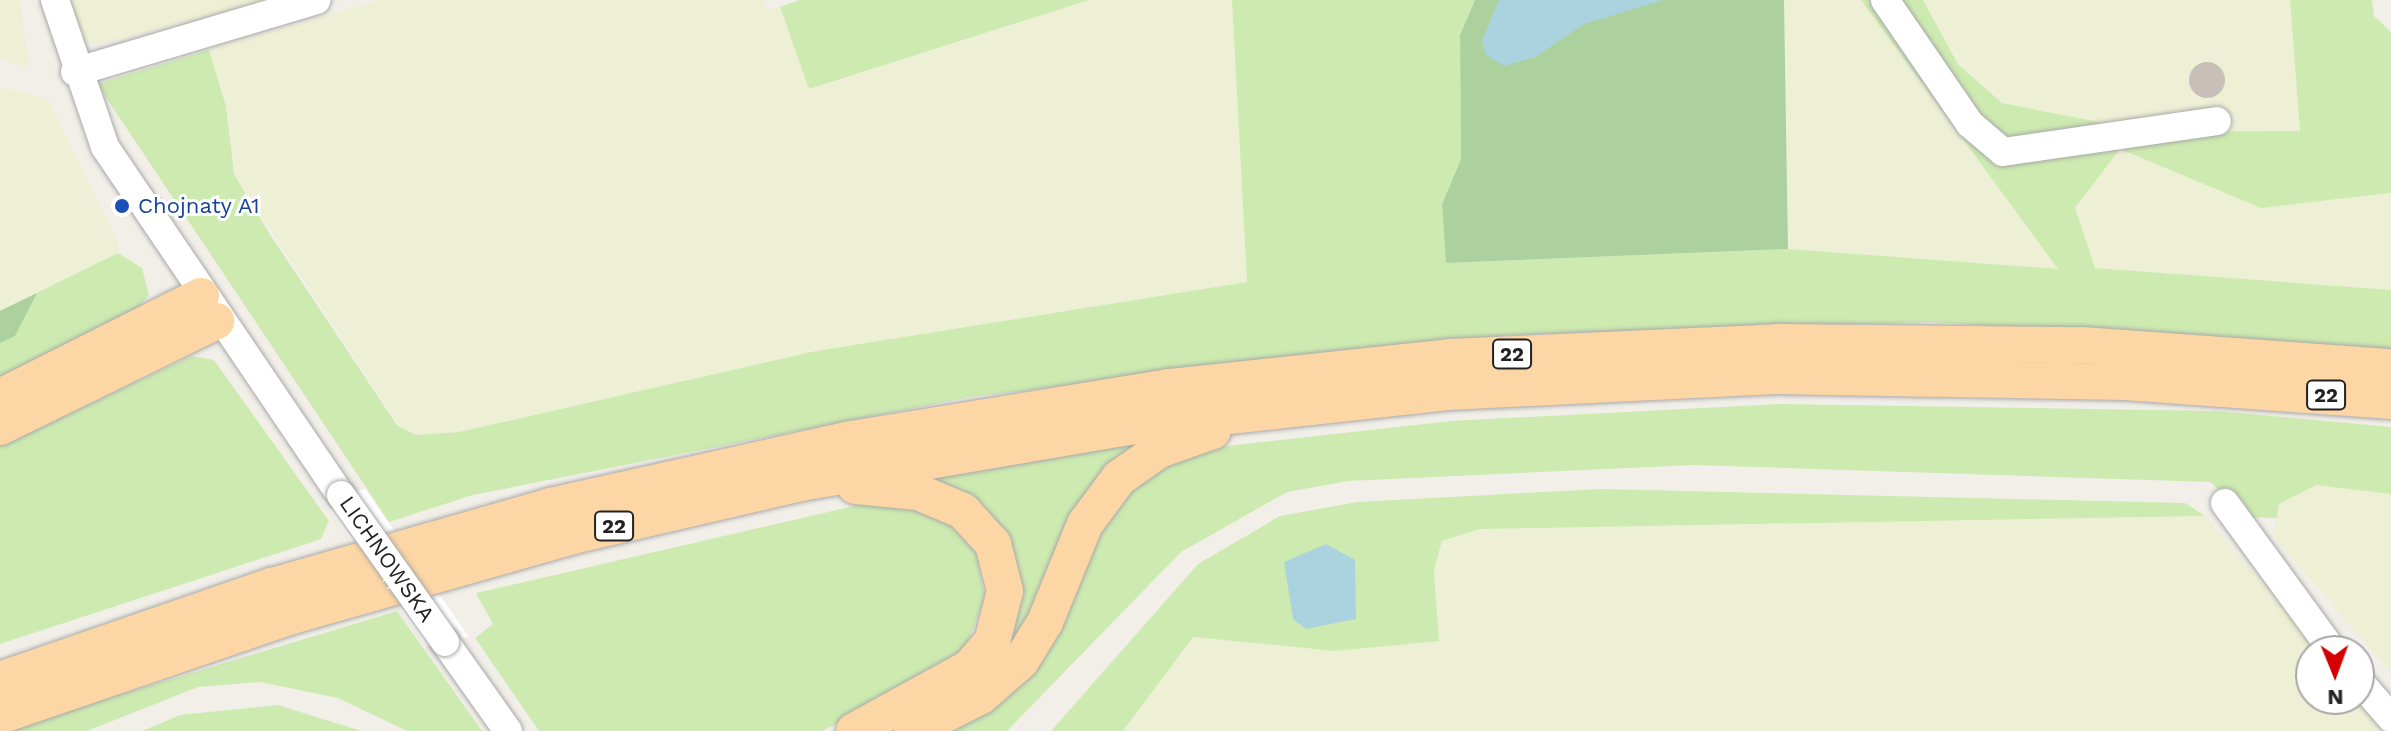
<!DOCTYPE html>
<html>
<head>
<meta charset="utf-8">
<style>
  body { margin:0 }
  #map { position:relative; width:2391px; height:731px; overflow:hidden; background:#f2efe9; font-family:"Work Sans",sans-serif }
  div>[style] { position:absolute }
  .farmland>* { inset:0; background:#eef0d5 }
  .grass>* { inset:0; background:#cdebb0 }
  .forest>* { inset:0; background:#add19e }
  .water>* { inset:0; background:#aad3df }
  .pier>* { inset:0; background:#fff }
  .building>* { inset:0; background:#c7bfb8 }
  .round { border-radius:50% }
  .roads { filter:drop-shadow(0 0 2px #a9a9a9) drop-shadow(0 0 2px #a9a9a9) }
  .minor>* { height:28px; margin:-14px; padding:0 14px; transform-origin:14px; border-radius:14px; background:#fff }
  .major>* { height:36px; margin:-18px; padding:0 18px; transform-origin:18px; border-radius:18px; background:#fcd6a4 }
  .bridges { filter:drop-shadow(0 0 2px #a9a9a9) drop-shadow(0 0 2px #a9a9a9) }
  .minor-bridge>* { height:28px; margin:-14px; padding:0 14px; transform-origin:14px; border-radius:14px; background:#fff }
  .dots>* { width:22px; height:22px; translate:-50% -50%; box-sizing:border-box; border:4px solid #fff; border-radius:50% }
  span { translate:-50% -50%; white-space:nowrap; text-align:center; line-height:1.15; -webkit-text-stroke:6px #fff; paint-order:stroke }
  .shield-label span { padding:2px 6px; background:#fff; border:2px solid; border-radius:6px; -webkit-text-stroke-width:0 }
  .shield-label { font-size:20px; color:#222; font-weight:700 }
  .transit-label { font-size:22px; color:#164399 }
  .left { translate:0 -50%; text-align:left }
  .street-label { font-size:22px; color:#222 }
  .north { position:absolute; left:2295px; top:635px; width:80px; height:80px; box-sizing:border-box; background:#fff; border:2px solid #a7a7a7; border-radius:50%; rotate:179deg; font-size:22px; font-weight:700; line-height:32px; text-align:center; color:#222 }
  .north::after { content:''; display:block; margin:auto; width:28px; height:36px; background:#d40000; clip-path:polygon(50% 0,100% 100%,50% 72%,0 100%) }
</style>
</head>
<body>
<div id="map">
  <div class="farmland">
    <div style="clip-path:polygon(0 0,20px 0,29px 68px,0 59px)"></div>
    <div style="clip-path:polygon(71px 0,272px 0,100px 44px,80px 41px)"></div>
    <div style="clip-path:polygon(378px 0,764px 0,769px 10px,780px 7px,810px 89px,1089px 0,1232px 0,1247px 282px,816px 351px,459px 432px,416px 435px,398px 425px,234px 174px,226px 106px,209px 50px)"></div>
    <div style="clip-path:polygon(1784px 0,1861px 0,2059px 269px,1788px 249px)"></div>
    <div style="clip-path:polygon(1923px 0,2290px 0,2300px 131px,2150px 132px,2002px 103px,1959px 64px)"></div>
    <div style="clip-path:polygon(0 88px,47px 98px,119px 244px,118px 253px,0 311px)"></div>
    <div style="clip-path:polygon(2120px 148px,2261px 208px,2391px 193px,2391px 290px,2094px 268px,2075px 208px)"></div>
    <div style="clip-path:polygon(2316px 485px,2391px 494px,2391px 673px,2273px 536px,2279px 504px)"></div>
    <div style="clip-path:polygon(2205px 516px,2320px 651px,2311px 651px,2311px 699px,2359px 699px,2388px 731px,1123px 731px,1192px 637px,1335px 651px,1439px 641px,1434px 570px,1442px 541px,1480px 529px)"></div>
  </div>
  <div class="grass">
    <div style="clip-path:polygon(800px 0,1089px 0,809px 89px,780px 7px)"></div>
    <div style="clip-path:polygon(1232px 0,1475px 0,1460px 35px,1461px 159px,1442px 204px,1447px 263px,1788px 249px,2058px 269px,1861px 0,1923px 0,1958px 64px,2002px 103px,2150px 132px,2300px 131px,2290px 0,2372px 0,2374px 16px,2391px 32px,2391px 193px,2261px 208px,2120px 149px,2075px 208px,2095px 268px,2391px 290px,2391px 352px,1933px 322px,1509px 335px,970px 397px,473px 495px,389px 522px,97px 84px,209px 50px,226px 106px,234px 174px,269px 233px,397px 425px,416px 435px,459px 432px,816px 351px,1247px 282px)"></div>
    <div style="clip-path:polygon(118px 253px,142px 268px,149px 295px,127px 322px,0 383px,0 311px)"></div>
    <div style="clip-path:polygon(192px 356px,214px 360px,329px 521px,321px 539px,0 644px,0 446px)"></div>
    <div style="clip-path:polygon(1780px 404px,2218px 411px,2391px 427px,2391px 494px,2316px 485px,2279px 504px,2277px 518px,2251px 517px,2210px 482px,1694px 465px,1348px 481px,1287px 492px,1181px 552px,1007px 731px,946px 731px,965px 722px,1108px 510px,1153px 473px,1210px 448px,1451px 421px)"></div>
    <div style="clip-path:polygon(1154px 441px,1117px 465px,1082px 506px,1037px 619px,1010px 660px,966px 695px,894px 731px,870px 731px,978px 674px,1018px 615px,1016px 562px,994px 518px,932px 477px)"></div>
    <div style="clip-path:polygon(1601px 489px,2185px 503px,2205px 516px,1480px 529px,1442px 541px,1434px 570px,1439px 641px,1335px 651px,1193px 637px,1123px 731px,1051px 731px,1198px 564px,1280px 516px,1357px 502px)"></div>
    <div style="clip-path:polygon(867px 503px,904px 506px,956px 527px,975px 545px,985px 597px,967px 645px,946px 668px,822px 731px,539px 731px,475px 638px,493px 624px,476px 593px)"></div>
    <div style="clip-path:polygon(397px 611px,482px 731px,407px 731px,338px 698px,260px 682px,198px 687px,87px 731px,0 731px)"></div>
    <div style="clip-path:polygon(278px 705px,361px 731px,142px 731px,180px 715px)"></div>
  </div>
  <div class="forest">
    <div style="clip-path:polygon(1475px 0,1784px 0,1788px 249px,1446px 263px,1442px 204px,1461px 159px,1460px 35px)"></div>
    <div style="clip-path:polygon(37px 293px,15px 336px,0 343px,0 311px)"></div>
  </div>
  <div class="water">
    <div style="clip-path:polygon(1499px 0,1663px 0,1584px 24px,1535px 57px,1504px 66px,1486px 55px,1482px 41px)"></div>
    <div style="clip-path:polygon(1326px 544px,1355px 560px,1356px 619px,1306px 629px,1293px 619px,1284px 562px)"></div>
  </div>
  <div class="pier">
    <div style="clip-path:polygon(365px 489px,469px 637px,426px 646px,322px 500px)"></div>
  </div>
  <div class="building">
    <div class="round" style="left:2189px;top:62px;width:36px;height:36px"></div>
  </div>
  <div class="roads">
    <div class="minor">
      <div style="left:55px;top:0;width:155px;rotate:71.2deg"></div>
      <div style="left:105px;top:147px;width:420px;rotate:55.9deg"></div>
      <div style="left:1885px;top:0;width:150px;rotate:55.6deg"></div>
      <div style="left:1970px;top:124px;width:43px;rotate:40.3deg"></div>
      <div style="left:2003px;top:152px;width:216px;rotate:-8.2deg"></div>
      <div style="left:75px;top:72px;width:252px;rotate:-16.6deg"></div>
      <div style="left:2225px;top:503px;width:183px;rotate:53.9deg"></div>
      <div style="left:445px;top:642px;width:109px;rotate:54.7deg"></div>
      <div style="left:2359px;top:681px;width:49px;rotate:49.1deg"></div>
    </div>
    <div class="major">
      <div style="left:0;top:397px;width:225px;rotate:-26.7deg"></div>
      <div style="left:0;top:427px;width:241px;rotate:-26.1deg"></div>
      <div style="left:0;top:680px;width:288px;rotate:-19.1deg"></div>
      <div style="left:272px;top:586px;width:290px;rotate:-16deg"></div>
      <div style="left:551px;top:506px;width:307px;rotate:-12.6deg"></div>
      <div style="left:851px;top:439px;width:323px;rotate:-9.3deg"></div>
      <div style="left:1170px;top:387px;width:282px;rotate:-6.1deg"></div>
      <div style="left:1450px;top:357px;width:328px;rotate:-2.6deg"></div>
      <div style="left:1778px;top:342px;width:304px;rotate:0.6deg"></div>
      <div style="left:2082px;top:345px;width:310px;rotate:4.1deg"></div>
      <div style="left:0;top:716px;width:309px;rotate:-18.9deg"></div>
      <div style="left:292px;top:616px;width:292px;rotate:-15.9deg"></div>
      <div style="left:573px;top:536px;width:234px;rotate:-13.1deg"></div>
      <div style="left:801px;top:483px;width:326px;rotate:-9.7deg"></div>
      <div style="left:1122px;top:428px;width:328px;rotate:-6.3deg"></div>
      <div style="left:1448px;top:392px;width:328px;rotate:-2.8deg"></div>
      <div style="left:1776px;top:376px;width:349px;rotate:1deg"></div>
      <div style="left:2125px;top:382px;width:267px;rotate:4.1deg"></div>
      <div style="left:854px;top:731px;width:131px;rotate:-28.7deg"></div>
      <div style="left:969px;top:668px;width:35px;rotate:-49deg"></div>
      <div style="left:992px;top:642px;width:53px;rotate:-75.7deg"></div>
      <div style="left:1005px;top:591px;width:49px;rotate:-104.3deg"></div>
      <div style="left:993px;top:544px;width:45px;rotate:-132.3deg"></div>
      <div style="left:963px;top:511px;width:49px;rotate:-157.1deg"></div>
      <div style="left:918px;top:492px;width:63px;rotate:-174.6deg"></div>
      <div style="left:912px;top:731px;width:77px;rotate:-26.9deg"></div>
      <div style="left:981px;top:696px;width:53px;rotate:-41.2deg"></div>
      <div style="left:1021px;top:661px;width:46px;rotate:-58.4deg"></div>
      <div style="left:1045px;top:622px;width:106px;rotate:-67.8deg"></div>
      <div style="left:1085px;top:524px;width:57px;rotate:-53.5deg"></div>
      <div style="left:1119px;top:478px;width:49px;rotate:-35deg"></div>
      <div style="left:1159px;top:450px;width:57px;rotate:-19.4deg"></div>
    </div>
  </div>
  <div class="bridges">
    <div class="minor-bridge">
      <div style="left:341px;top:495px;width:180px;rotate:54.7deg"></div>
    </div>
  </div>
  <div class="dots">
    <div style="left:122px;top:206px;background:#1a4fb4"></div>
  </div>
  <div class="shield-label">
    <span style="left:1512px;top:354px">22</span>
    <span style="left:2326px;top:395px">22</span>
    <span style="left:614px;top:526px">22</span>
  </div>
  <div class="transit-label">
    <span class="left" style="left:138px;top:206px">Chojnaty A1</span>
  </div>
  <div class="street-label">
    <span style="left:387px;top:559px;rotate:55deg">LICHNOWSKA</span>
  </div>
  <div class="north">N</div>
</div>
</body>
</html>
